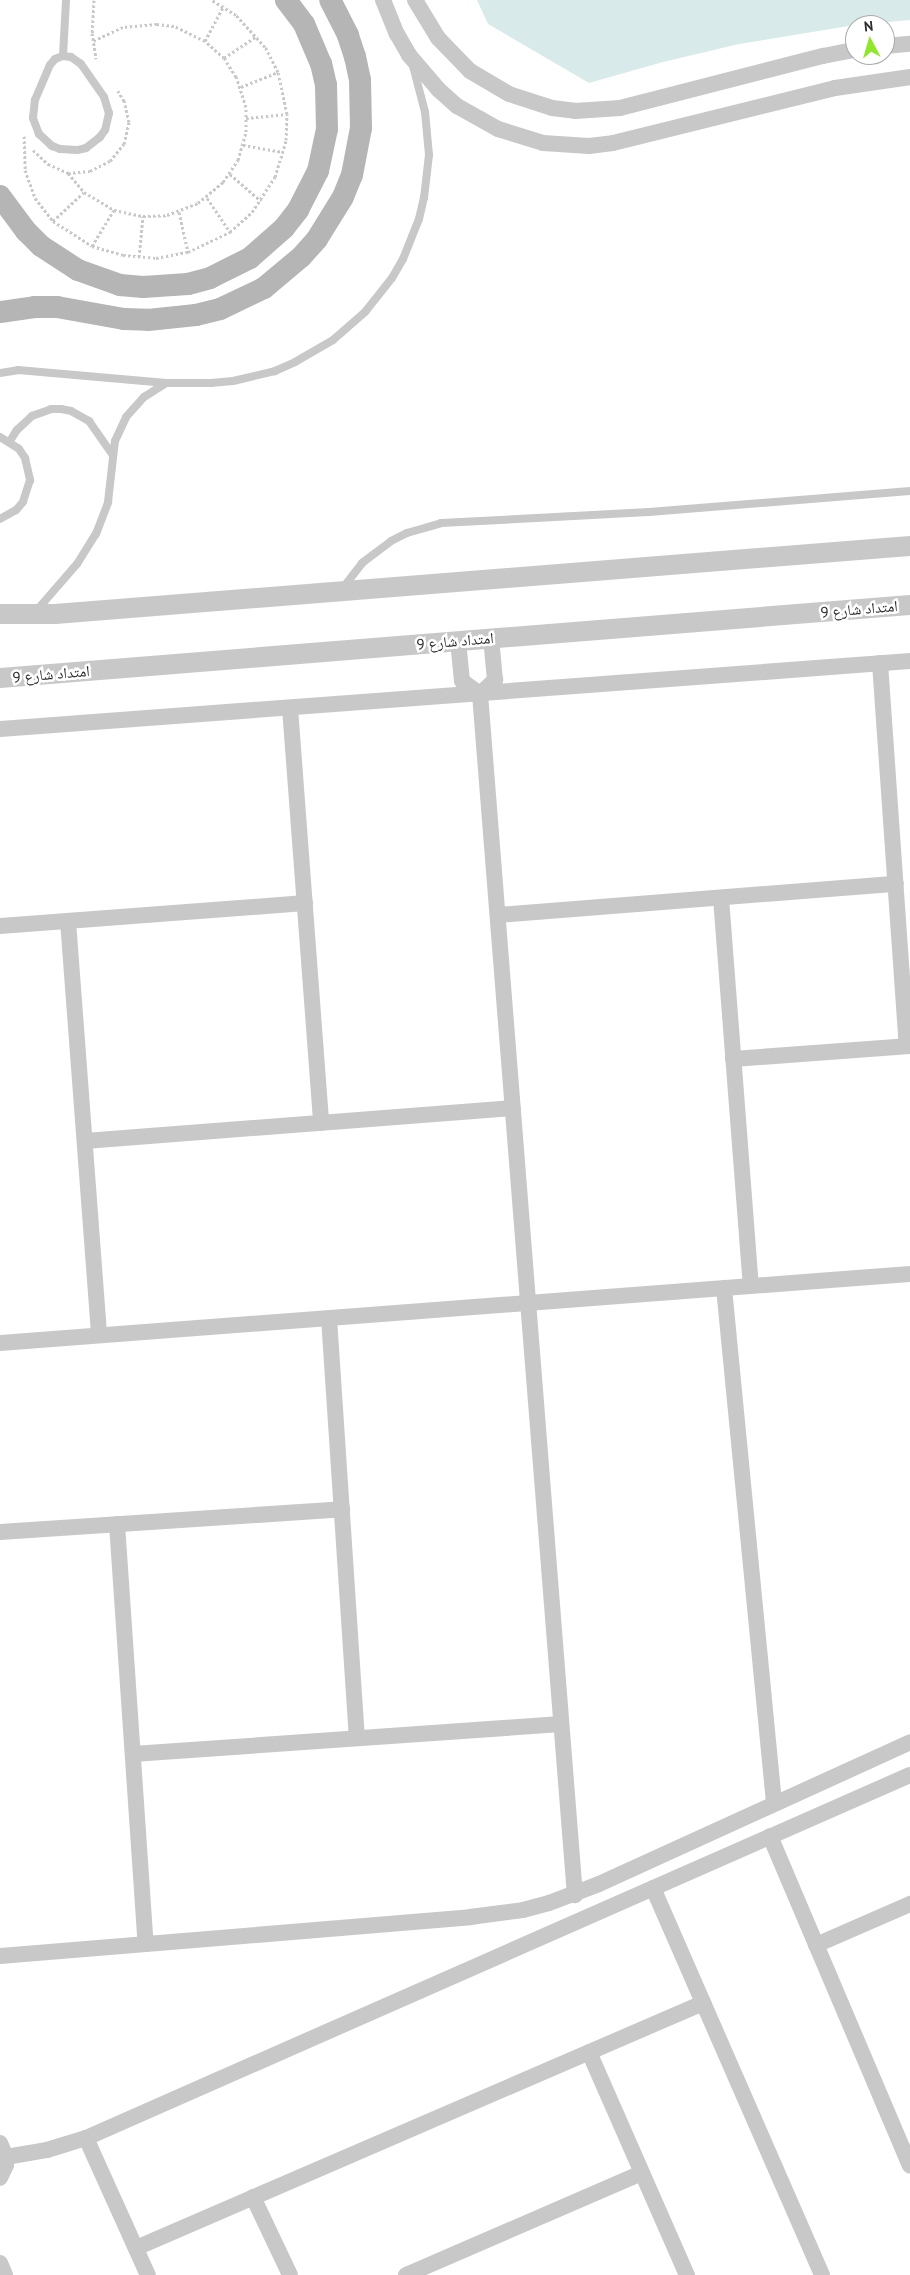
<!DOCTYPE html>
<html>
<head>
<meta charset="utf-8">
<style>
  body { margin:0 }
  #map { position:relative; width:910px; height:2275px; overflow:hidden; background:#fff; font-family:"PT Sans","Noto Naskh Arabic",sans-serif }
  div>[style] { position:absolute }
  .green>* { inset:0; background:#d8eaea }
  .path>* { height:3px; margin-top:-1.5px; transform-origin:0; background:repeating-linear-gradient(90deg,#c8c8c8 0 2.5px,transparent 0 5px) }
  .service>* { height:8px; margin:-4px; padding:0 4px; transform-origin:4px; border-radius:4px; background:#c8c8c8 }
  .minor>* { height:16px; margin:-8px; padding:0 8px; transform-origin:8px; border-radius:8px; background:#c8c8c8 }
  .tertiary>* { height:20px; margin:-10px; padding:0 10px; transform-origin:10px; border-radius:10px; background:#c8c8c8 }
  .secondary>* { height:22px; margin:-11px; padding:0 11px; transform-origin:11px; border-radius:11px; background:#b5b5b5 }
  span { translate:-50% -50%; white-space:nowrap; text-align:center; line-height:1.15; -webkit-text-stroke:5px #fff; paint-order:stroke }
  .street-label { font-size:15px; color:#2b2b2b }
  .north { position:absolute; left:845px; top:15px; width:50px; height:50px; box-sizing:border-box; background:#fff; border:1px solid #aaa; border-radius:50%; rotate:354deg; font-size:14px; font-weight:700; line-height:20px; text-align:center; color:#2b2b2b }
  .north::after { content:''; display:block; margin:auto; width:18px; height:22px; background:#8fe62a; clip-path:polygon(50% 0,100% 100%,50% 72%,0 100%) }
</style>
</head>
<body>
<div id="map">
  <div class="green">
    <div style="clip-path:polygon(477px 0,910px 0,910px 20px,855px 25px,739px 44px,663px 62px,589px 83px,488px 24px)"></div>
  </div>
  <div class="path">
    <div style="left:94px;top:0;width:33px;rotate:93deg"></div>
    <div style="left:92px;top:33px;width:26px;rotate:81deg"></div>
    <div style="left:205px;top:41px;width:40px;rotate:-62deg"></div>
    <div style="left:224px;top:58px;width:40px;rotate:-34deg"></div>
    <div style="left:241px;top:87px;width:40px;rotate:-22deg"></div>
    <div style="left:246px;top:118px;width:41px;rotate:-5.6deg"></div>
    <div style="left:24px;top:136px;width:34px;rotate:88deg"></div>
    <div style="left:25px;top:170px;width:30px;rotate:70deg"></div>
    <div style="left:35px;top:198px;width:29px;rotate:52deg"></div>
    <div style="left:53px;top:221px;width:46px;rotate:32.7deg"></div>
    <div style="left:92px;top:246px;width:32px;rotate:16deg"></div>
    <div style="left:123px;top:255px;width:33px;rotate:5deg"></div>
    <div style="left:156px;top:258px;width:33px;rotate:-11deg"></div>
    <div style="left:188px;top:252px;width:47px;rotate:-25.5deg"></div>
    <div style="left:230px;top:232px;width:30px;rotate:-42deg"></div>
    <div style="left:252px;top:212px;width:42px;rotate:-56.7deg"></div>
    <div style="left:275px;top:177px;width:39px;rotate:-73deg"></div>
    <div style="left:286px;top:140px;width:26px;rotate:-88deg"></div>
    <div style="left:287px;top:114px;width:43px;rotate:-102.1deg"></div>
    <div style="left:278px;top:72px;width:28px;rotate:-117deg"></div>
    <div style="left:265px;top:47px;width:43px;rotate:-132.2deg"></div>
    <div style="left:236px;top:15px;width:28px;rotate:-148deg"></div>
    <div style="left:243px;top:145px;width:41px;rotate:9.9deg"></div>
    <div style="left:33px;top:150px;width:21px;rotate:43deg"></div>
    <div style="left:48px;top:164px;width:22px;rotate:24deg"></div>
    <div style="left:68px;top:173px;width:22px;rotate:-5deg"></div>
    <div style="left:90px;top:171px;width:22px;rotate:-27deg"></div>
    <div style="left:110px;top:161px;width:22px;rotate:-51deg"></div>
    <div style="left:124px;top:144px;width:23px;rotate:-77deg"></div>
    <div style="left:129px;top:122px;width:22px;rotate:-103deg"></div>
    <div style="left:124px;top:101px;width:12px;rotate:-121deg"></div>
    <div style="left:68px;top:173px;width:25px;rotate:50deg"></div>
    <div style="left:84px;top:192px;width:35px;rotate:31deg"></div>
    <div style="left:114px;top:210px;width:30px;rotate:12deg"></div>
    <div style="left:143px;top:216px;width:24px;rotate:-2deg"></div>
    <div style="left:167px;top:215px;width:33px;rotate:-21deg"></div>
    <div style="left:198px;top:203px;width:33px;rotate:-40deg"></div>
    <div style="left:223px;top:182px;width:27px;rotate:-56deg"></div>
    <div style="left:238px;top:160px;width:29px;rotate:-74deg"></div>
    <div style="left:246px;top:132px;width:25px;rotate:-90deg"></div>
    <div style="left:246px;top:107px;width:32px;rotate:-108deg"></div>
    <div style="left:236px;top:77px;width:22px;rotate:-122deg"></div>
    <div style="left:224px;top:58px;width:25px;rotate:-138deg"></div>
    <div style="left:205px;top:41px;width:34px;rotate:-154deg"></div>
    <div style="left:174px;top:26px;width:17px;rotate:-173deg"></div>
    <div style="left:157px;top:24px;width:34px;rotate:175deg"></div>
    <div style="left:123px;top:27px;width:33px;rotate:155deg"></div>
    <div style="left:230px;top:174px;width:41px;rotate:41.1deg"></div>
    <div style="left:207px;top:198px;width:41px;rotate:55.9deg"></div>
    <div style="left:179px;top:212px;width:41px;rotate:77.3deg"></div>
    <div style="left:53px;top:221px;width:42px;rotate:-43.1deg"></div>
    <div style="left:92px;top:246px;width:42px;rotate:-58.6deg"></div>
    <div style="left:139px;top:257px;width:41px;rotate:-84.4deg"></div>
  </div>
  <div class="service">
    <div style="left:63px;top:56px;width:8px;rotate:7deg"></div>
    <div style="left:71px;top:57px;width:12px;rotate:35deg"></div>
    <div style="left:81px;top:64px;width:40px;rotate:55.1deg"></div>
    <div style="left:104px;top:97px;width:17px;rotate:73deg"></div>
    <div style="left:109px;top:113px;width:17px;rotate:103deg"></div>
    <div style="left:105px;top:130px;width:9px;rotate:126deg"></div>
    <div style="left:100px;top:137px;width:18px;rotate:142deg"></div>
    <div style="left:86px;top:148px;width:9px;rotate:167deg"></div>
    <div style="left:77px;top:150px;width:17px;rotate:-177deg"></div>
    <div style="left:60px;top:149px;width:9px;rotate:-159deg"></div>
    <div style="left:52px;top:146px;width:18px;rotate:-137deg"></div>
    <div style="left:39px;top:134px;width:17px;rotate:-111deg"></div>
    <div style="left:33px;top:118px;width:18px;rotate:-84deg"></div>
    <div style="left:35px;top:100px;width:38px;rotate:-67deg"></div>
    <div style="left:50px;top:65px;width:8px;rotate:-50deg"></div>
    <div style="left:55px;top:59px;width:9px;rotate:-21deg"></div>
    <div style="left:63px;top:56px;width:56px;rotate:-86.9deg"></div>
    <div style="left:0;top:373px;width:18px;rotate:-9deg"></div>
    <div style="left:18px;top:370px;width:149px;rotate:5deg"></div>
    <div style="left:166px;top:383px;width:45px"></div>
    <div style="left:211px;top:383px;width:22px;rotate:-5deg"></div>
    <div style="left:233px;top:381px;width:43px;rotate:-13.4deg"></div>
    <div style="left:275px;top:371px;width:22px;rotate:-24deg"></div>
    <div style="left:295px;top:362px;width:44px;rotate:-30.1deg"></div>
    <div style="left:333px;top:340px;width:43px;rotate:-41.2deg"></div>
    <div style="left:365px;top:312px;width:43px;rotate:-51.5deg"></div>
    <div style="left:392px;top:278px;width:22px;rotate:-60deg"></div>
    <div style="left:403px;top:259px;width:43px;rotate:-68.2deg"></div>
    <div style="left:419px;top:219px;width:22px;rotate:-77deg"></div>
    <div style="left:424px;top:198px;width:43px;rotate:-83.4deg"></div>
    <div style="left:429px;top:155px;width:43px;rotate:-95.3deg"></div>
    <div style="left:425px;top:112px;width:48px;rotate:-104.6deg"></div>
    <div style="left:0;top:437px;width:22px;rotate:32deg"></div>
    <div style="left:19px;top:449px;width:11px;rotate:56deg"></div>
    <div style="left:25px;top:458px;width:23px;rotate:77deg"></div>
    <div style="left:30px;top:480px;width:23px;rotate:108deg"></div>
    <div style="left:23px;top:502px;width:11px;rotate:131deg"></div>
    <div style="left:16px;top:510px;width:18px;rotate:151deg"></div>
    <div style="left:10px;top:441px;width:13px;rotate:-58deg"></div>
    <div style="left:17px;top:430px;width:21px;rotate:-43deg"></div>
    <div style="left:32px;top:416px;width:20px;rotate:-20deg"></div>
    <div style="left:51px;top:409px;width:10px"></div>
    <div style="left:61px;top:409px;width:10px;rotate:11deg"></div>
    <div style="left:71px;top:411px;width:21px;rotate:29deg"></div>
    <div style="left:89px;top:421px;width:40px;rotate:55.1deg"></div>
    <div style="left:342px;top:589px;width:33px;rotate:-52deg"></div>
    <div style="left:362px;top:563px;width:36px;rotate:-37deg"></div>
    <div style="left:391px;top:541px;width:18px;rotate:-27deg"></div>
    <div style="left:407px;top:533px;width:35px;rotate:-16deg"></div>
    <div style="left:441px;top:523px;width:208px;rotate:-3deg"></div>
    <div style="left:649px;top:512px;width:262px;rotate:-4.6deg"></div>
    <div style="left:37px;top:610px;width:61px;rotate:-49deg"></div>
    <div style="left:77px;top:564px;width:36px;rotate:-58deg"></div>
    <div style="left:96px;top:534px;width:34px;rotate:-69deg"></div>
    <div style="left:108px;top:502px;width:61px;rotate:-83.5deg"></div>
    <div style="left:115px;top:441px;width:26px;rotate:-65deg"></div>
    <div style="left:126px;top:417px;width:27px;rotate:-48deg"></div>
    <div style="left:144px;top:397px;width:26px;rotate:-32deg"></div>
  </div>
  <div class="minor">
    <div style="left:383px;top:0;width:37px;rotate:68deg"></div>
    <div style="left:397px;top:34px;width:24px;rotate:60deg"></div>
    <div style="left:409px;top:55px;width:46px;rotate:49.4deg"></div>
    <div style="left:439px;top:90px;width:24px;rotate:42deg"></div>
    <div style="left:457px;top:106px;width:47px;rotate:29.3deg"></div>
    <div style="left:498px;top:129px;width:47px;rotate:17.3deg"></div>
    <div style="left:543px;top:143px;width:46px;rotate:3.7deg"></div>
    <div style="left:589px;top:146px;width:24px;rotate:-7deg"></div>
    <div style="left:613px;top:143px;width:229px;rotate:-13.9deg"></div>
    <div style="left:835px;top:88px;width:76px;rotate:-8.3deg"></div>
    <div style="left:415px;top:0;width:44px;rotate:58.8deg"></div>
    <div style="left:438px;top:38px;width:46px;rotate:45.9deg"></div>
    <div style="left:470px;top:71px;width:45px;rotate:30.5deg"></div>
    <div style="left:509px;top:94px;width:45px;rotate:18deg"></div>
    <div style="left:552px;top:108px;width:23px;rotate:7deg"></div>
    <div style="left:575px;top:111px;width:45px;rotate:-3.8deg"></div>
    <div style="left:620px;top:108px;width:210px;rotate:-14.4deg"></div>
    <div style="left:823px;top:56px;width:33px;rotate:-11deg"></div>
    <div style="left:885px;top:46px;width:25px;rotate:-5deg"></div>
    <div style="left:458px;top:641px;width:40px;rotate:84.3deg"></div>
    <div style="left:462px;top:681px;width:22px;rotate:36deg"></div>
    <div style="left:880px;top:663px;width:384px;rotate:86deg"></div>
    <div style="left:480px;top:694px;width:1205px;rotate:85.48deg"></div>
    <div style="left:480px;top:694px;width:21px;rotate:-43deg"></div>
    <div style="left:495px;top:680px;width:42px;rotate:-95.4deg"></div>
    <div style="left:290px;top:708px;width:416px;rotate:85.7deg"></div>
    <div style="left:0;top:729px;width:913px;rotate:-4.27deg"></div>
    <div style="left:721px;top:898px;width:389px;rotate:85.6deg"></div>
    <div style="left:498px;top:915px;width:399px;rotate:-4.5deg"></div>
    <div style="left:68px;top:921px;width:415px;rotate:85.7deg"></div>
    <div style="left:0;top:926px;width:306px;rotate:-4.3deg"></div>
    <div style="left:733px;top:1059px;width:177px;rotate:-4.2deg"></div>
    <div style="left:85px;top:1141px;width:429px;rotate:-4.4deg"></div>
    <div style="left:724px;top:1288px;width:517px;rotate:84.45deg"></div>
    <div style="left:329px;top:1318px;width:421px;rotate:86.2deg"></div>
    <div style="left:0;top:1343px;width:913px;rotate:-4.34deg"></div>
    <div style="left:117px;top:1524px;width:421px;rotate:86.1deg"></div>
    <div style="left:0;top:1532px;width:343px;rotate:-3.8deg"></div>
    <div style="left:133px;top:1754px;width:429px;rotate:-4deg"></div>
    <div style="left:770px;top:1836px;width:358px;rotate:67deg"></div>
    <div style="left:653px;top:1888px;width:422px;rotate:66.4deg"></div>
    <div style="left:816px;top:1945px;width:103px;rotate:-23.6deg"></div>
    <div style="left:0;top:1956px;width:472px;rotate:-4.7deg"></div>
    <div style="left:470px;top:1917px;width:53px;rotate:-7.5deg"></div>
    <div style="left:523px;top:1910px;width:27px;rotate:-15deg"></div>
    <div style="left:549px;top:1903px;width:53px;rotate:-20.8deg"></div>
    <div style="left:599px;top:1884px;width:342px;rotate:-24.5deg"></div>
    <div style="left:589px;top:2052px;width:244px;rotate:66.3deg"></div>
    <div style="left:86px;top:2138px;width:150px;rotate:65.7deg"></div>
    <div style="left:0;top:2143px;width:15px;rotate:67deg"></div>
    <div style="left:6px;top:2157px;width:8px;rotate:90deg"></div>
    <div style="left:6px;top:2165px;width:14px;rotate:115deg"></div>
    <div style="left:6px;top:2157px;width:42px;rotate:-9.7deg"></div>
    <div style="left:47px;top:2150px;width:41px;rotate:-17.1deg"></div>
    <div style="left:86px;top:2138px;width:900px;rotate:-23.78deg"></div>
    <div style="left:253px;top:2197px;width:86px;rotate:64.6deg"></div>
    <div style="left:136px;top:2248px;width:618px;rotate:-23.37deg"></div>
    <div style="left:0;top:2263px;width:13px;rotate:67deg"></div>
    <div style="left:406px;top:2275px;width:257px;rotate:-23.4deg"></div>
  </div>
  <div class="tertiary">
    <div style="left:0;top:614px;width:55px"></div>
    <div style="left:55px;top:614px;width:858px;rotate:-4.55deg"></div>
    <div style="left:0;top:678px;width:913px;rotate:-4.59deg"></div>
  </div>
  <div class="secondary">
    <div style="left:0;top:196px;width:44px;rotate:53.4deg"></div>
    <div style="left:26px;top:231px;width:21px;rotate:45deg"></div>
    <div style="left:41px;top:246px;width:44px;rotate:33deg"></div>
    <div style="left:78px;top:270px;width:45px;rotate:19.7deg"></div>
    <div style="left:120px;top:285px;width:23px;rotate:5deg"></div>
    <div style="left:143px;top:287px;width:45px;rotate:-3.8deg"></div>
    <div style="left:188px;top:284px;width:23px;rotate:-15deg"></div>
    <div style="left:210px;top:278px;width:45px;rotate:-26.6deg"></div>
    <div style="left:250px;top:258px;width:45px;rotate:-41.4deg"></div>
    <div style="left:284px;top:228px;width:23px;rotate:-52deg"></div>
    <div style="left:298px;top:210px;width:44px;rotate:-62.9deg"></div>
    <div style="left:318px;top:171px;width:43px;rotate:-77.9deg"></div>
    <div style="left:327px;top:129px;width:44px;rotate:-91.3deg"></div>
    <div style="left:326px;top:85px;width:22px;rotate:-103deg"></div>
    <div style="left:321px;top:64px;width:43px;rotate:-113deg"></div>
    <div style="left:304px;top:24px;width:30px;rotate:-127deg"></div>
    <div style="left:0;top:312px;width:35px;rotate:-8deg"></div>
    <div style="left:35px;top:307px;width:22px"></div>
    <div style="left:57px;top:307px;width:68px;rotate:10.2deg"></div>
    <div style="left:124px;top:319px;width:24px;rotate:2deg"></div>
    <div style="left:148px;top:320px;width:48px;rotate:-5.9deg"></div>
    <div style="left:196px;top:315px;width:25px;rotate:-14deg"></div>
    <div style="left:220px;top:309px;width:49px;rotate:-25.5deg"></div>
    <div style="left:264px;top:288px;width:48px;rotate:-40deg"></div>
    <div style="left:301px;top:257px;width:24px;rotate:-48deg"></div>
    <div style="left:317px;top:239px;width:49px;rotate:-58.2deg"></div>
    <div style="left:343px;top:197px;width:24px;rotate:-68deg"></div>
    <div style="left:352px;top:175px;width:48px;rotate:-79.2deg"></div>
    <div style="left:361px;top:128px;width:48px;rotate:-91.2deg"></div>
    <div style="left:360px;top:80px;width:24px;rotate:-102deg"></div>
    <div style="left:355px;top:57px;width:23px;rotate:-108deg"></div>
    <div style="left:348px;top:35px;width:39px;rotate:-117deg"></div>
  </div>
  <div class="street-label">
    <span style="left:859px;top:609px;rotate:-5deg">امتداد شارع 9</span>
    <span style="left:455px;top:641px;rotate:-5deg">امتداد شارع 9</span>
    <span style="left:51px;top:674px;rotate:-5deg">امتداد شارع 9</span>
  </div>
  <div class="north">N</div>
</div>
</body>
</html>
